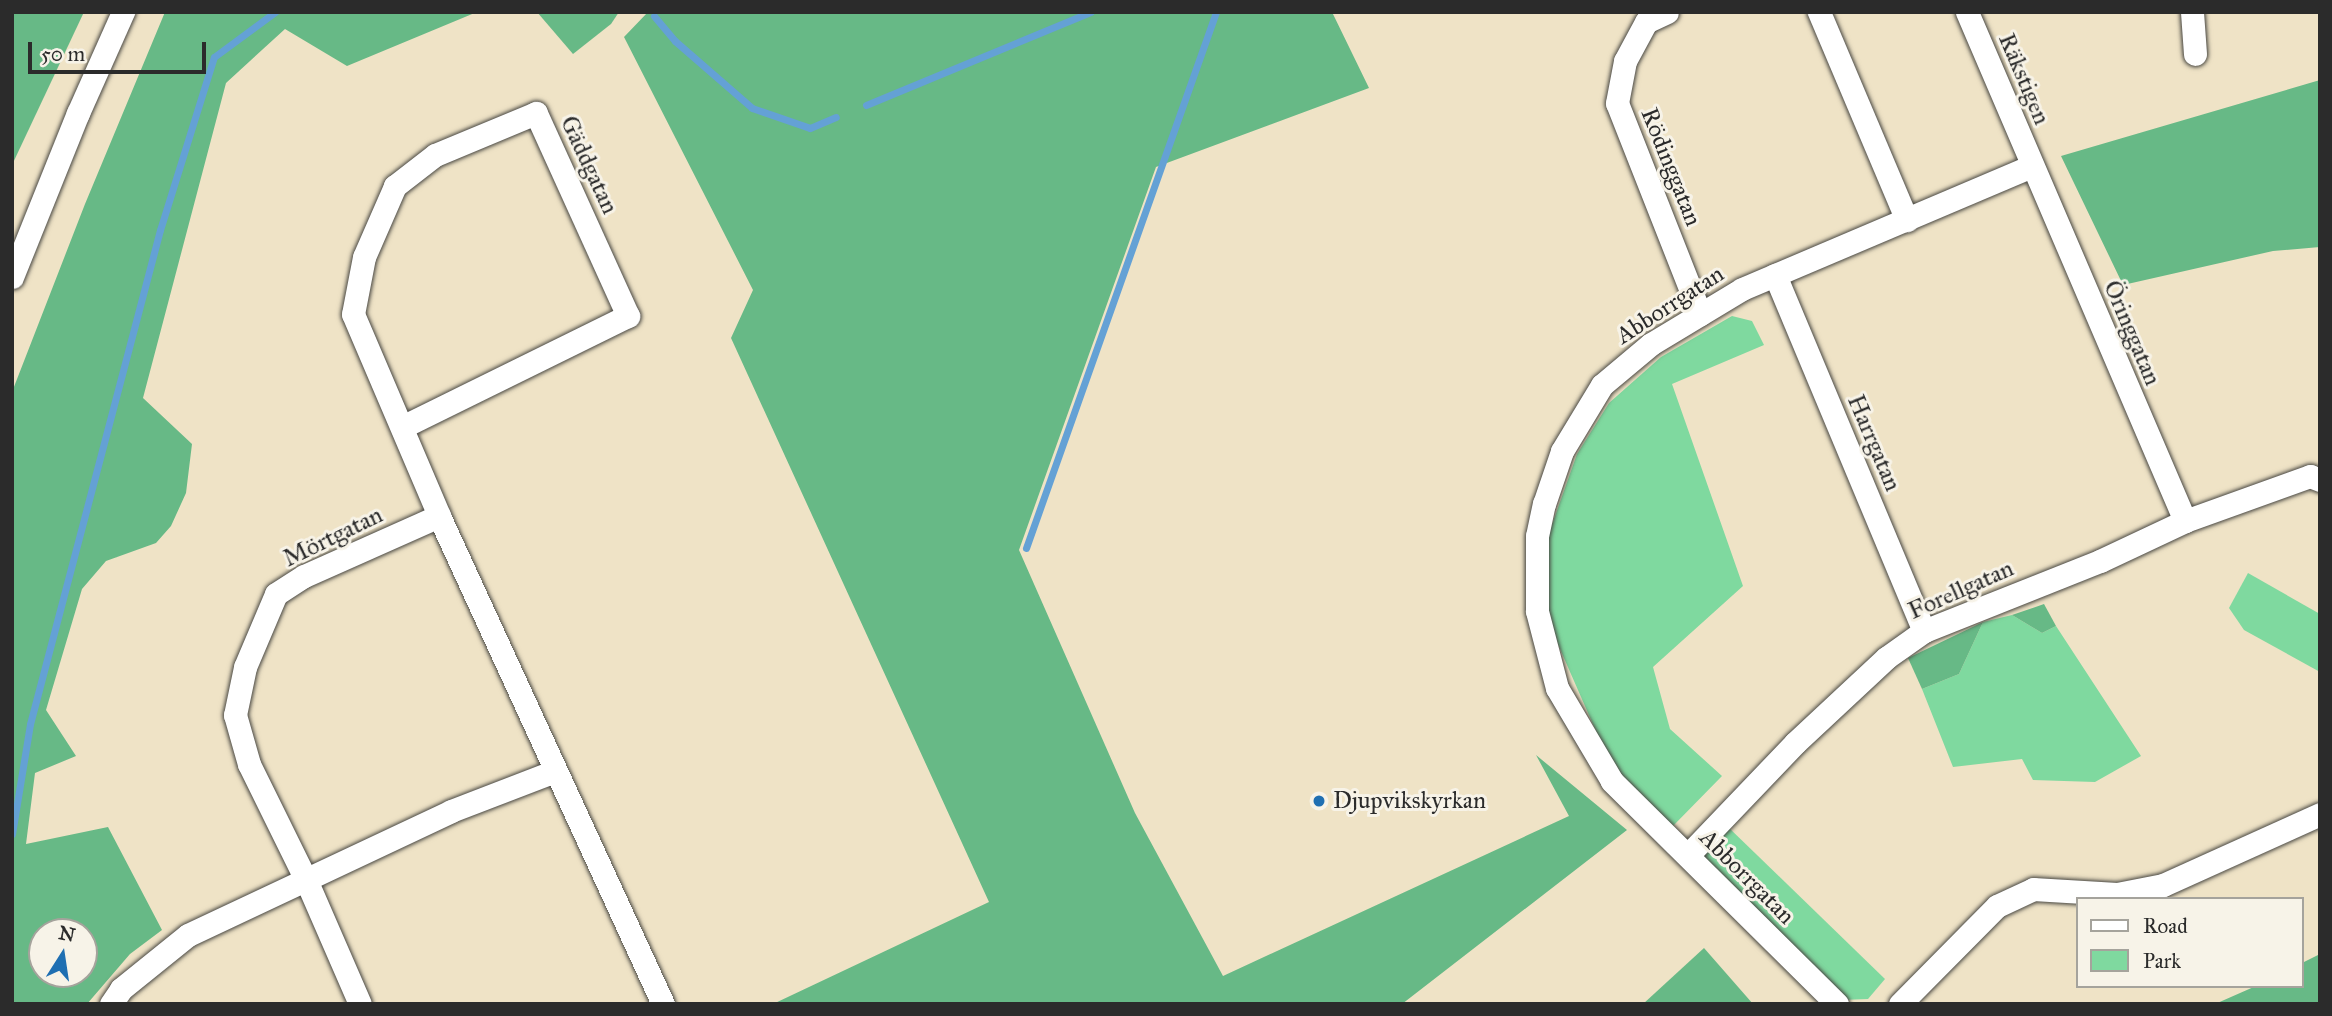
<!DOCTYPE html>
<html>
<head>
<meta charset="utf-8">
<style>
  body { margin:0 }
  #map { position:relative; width:2332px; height:1016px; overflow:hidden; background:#efe3c6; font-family:"IM FELL Great Primer",serif }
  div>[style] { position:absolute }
  .green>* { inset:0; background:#7fd99f }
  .forest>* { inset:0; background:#67b986 }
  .stream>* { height:7px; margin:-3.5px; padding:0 3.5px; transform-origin:3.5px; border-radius:3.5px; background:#64a1d5 }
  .roads { filter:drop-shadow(0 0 2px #484742) drop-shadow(0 0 2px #484742) }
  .minor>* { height:23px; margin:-11.5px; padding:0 11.5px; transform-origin:11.5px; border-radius:11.5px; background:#fff }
  .dots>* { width:19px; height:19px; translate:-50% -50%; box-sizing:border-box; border:4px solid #f7f3e8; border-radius:50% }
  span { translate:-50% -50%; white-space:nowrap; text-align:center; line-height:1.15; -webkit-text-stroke:6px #f7f3e8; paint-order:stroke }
  .street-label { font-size:24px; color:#2b2b2b }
  .poi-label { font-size:24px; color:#2b2b2b }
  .left { translate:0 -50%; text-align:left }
  .frame { position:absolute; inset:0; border:14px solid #2b2b2b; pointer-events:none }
  .legend { position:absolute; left:2076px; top:897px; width:228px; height:91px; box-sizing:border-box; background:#f7f3e8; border:2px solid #a5a39c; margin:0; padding:9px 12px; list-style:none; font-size:21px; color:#2b2b2b }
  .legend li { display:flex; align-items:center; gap:14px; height:35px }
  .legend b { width:35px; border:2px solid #a5a39c }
  .north { position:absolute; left:28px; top:918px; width:70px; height:70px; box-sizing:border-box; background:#f7f3e8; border:2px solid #a5a39c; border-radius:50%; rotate:12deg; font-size:19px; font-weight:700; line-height:28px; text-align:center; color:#2b2b2b }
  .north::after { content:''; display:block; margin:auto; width:24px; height:32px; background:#1f6fb2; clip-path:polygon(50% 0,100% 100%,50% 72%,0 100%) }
  .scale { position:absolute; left:28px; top:42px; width:178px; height:32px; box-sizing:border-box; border:4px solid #2b2b2b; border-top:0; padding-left:9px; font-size:21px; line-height:24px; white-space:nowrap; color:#2b2b2b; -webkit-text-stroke:5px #f7f3e8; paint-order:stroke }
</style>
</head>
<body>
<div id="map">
  <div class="green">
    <div style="clip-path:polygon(1732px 316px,1752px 321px,1764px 345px,1672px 384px,1743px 586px,1653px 667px,1670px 729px,1722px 776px,1673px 826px,1622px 782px,1606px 754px,1546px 617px,1549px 533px,1577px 454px,1609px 403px,1661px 357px)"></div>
    <div style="clip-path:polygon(2248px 573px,2320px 614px,2320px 672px,2244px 630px,2229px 608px)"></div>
    <div style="clip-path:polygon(2012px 615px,2042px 633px,2056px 626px,2141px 756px,2095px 782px,2033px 780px,2022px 759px,1953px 767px,1922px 689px,1959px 674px,1983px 622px)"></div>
    <div style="clip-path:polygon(1726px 825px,1885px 979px,1868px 999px,1841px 1000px,1702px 860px,1705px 845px)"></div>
  </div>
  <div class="forest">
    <div style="clip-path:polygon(12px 12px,84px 12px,12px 165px)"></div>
    <div style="clip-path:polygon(evenodd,165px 12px,477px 12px,347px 66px,285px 29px,226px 83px,143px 398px,192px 444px,186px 493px,171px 526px,156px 543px,106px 561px,82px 589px,46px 710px,76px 756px,35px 773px,26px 844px,108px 827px,162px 930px,130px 954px,87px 1004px,12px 1004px,12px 392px,85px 204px,165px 12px,84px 932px,84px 974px,42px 974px,42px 932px,84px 932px)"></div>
    <div style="clip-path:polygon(537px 12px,619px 12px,611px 24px,573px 54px)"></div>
    <div style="clip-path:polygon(648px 12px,1332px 12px,1369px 88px,1156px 167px,1019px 550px,1135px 813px,1223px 976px,1569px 816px,1536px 755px,1627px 830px,1402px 1004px,773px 1004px,989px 902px,731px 338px,753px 290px,624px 37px)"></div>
    <div style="clip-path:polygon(2320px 80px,2320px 247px,2273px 251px,2123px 285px,2061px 156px)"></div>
    <div style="clip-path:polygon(2044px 604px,2056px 626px,2042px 633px,2012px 615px)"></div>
    <div style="clip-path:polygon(1983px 622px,1959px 674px,1922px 689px,1908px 658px)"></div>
    <div style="clip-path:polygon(1704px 948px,1753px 1004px,1643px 1004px)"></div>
    <div style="clip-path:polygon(2320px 954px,2320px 1004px,2215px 1004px,2256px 986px,2302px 986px,2302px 963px)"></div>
  </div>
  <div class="stream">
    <div style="left:654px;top:16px;width:33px;rotate:50deg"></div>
    <div style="left:675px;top:41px;width:102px;rotate:41deg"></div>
    <div style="left:752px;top:108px;width:61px;rotate:19deg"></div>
    <div style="left:810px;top:128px;width:28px;rotate:-23deg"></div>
    <div style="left:866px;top:105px;width:243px;rotate:-22.5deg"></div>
    <div style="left:1026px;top:548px;width:569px;rotate:-70.48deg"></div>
    <div style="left:12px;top:834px;width:111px;rotate:-80.7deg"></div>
    <div style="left:30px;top:724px;width:511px;rotate:-75.26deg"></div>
    <div style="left:160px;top:230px;width:181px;rotate:-72.7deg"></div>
    <div style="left:214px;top:57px;width:76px;rotate:-36.4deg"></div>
  </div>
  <div class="roads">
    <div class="minor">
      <div style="left:1667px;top:12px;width:23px;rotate:155deg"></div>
      <div style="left:1646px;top:22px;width:44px;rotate:118.3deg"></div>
      <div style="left:1625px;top:61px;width:43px;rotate:100.8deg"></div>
      <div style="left:1617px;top:103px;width:227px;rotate:68.5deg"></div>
      <div style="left:1819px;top:12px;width:226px;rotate:67.1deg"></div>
      <div style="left:1967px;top:12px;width:554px;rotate:66.81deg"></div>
      <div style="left:2192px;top:12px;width:42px;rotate:85.9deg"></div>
      <div style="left:1775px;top:275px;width:386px;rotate:67.3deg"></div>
      <div style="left:12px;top:277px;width:177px;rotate:-68.1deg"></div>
      <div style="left:78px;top:113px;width:111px;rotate:-66deg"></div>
      <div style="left:402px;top:427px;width:252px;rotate:-26.2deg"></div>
      <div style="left:628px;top:316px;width:223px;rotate:-114.4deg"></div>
      <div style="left:536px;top:113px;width:109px;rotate:157.4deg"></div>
      <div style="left:435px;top:155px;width:51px;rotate:142.2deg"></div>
      <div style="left:395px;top:186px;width:77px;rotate:113.6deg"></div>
      <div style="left:364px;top:257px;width:58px;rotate:100.9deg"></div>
      <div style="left:353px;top:314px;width:220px;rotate:66.9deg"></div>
      <div style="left:1688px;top:855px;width:155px;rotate:-46.3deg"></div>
      <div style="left:1795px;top:743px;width:125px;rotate:-43deg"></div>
      <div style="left:1886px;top:658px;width:47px;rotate:-35.4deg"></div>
      <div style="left:1924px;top:631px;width:189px;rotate:-21.7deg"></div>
      <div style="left:2100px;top:561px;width:94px;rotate:-25.2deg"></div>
      <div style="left:2185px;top:521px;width:133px;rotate:-19.8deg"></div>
      <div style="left:2310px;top:476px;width:11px;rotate:22deg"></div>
      <div style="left:111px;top:1004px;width:18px;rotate:-56deg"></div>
      <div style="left:121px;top:989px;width:86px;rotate:-38.9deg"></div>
      <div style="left:188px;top:935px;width:291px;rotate:-25.2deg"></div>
      <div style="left:451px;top:811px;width:111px;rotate:-21deg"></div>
      <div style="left:360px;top:1004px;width:135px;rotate:-113.5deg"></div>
      <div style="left:306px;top:880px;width:129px;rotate:-116.2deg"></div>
      <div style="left:249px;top:764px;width:51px;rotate:-105.9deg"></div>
      <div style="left:235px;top:715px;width:49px;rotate:-78.2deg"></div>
      <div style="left:245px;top:667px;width:79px;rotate:-67deg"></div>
      <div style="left:276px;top:594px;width:33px;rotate:-33deg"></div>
      <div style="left:304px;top:576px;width:148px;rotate:-24deg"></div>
      <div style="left:439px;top:516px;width:537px;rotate:65.34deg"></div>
      <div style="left:1837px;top:1004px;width:317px;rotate:-135.3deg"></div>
      <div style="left:1612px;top:781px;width:108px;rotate:-120.6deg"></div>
      <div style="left:1557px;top:688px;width:80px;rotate:-104.6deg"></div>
      <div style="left:1537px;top:611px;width:75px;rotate:-90deg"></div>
      <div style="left:1537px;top:536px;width:33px;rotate:-78deg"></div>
      <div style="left:1544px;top:504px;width:56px;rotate:-71.2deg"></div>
      <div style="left:1562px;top:451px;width:77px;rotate:-58.8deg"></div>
      <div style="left:1602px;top:385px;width:64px;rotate:-39.9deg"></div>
      <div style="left:1651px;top:344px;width:106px;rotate:-31.1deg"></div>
      <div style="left:1742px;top:289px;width:315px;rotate:-23deg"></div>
      <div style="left:1900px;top:1004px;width:138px;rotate:-45.3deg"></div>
      <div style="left:1997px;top:906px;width:40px;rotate:-25deg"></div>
      <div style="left:2033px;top:889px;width:84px;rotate:3.4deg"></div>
      <div style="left:2117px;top:894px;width:47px;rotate:-11.1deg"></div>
      <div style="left:2163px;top:885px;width:172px;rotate:-24.3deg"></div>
    </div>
  </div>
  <div class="dots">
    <div style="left:1319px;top:801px;background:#1f6fb2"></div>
  </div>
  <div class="street-label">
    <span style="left:2024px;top:79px;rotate:67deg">Räkstigen</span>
    <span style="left:589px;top:165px;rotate:65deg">Gäddgatan</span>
    <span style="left:1671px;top:167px;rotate:68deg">Rödinggatan</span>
    <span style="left:1670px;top:305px;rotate:-33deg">Abborrgatan</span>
    <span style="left:2132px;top:333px;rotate:67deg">Öringgatan</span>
    <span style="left:1874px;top:443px;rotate:67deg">Harrgatan</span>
    <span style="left:333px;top:537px;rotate:-26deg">Mörtgatan</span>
    <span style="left:1961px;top:590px;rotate:-24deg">Forellgatan</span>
    <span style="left:1747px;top:877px;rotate:45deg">Abborrgatan</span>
  </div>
  <div class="poi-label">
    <span class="left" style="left:1333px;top:801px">Djupvikskyrkan</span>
  </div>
  <div class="frame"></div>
  <ul class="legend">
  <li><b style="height:9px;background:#fff"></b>Road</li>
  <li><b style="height:19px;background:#7fd99f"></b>Park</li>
  </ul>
  <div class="north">N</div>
  <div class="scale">50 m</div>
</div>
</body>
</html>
